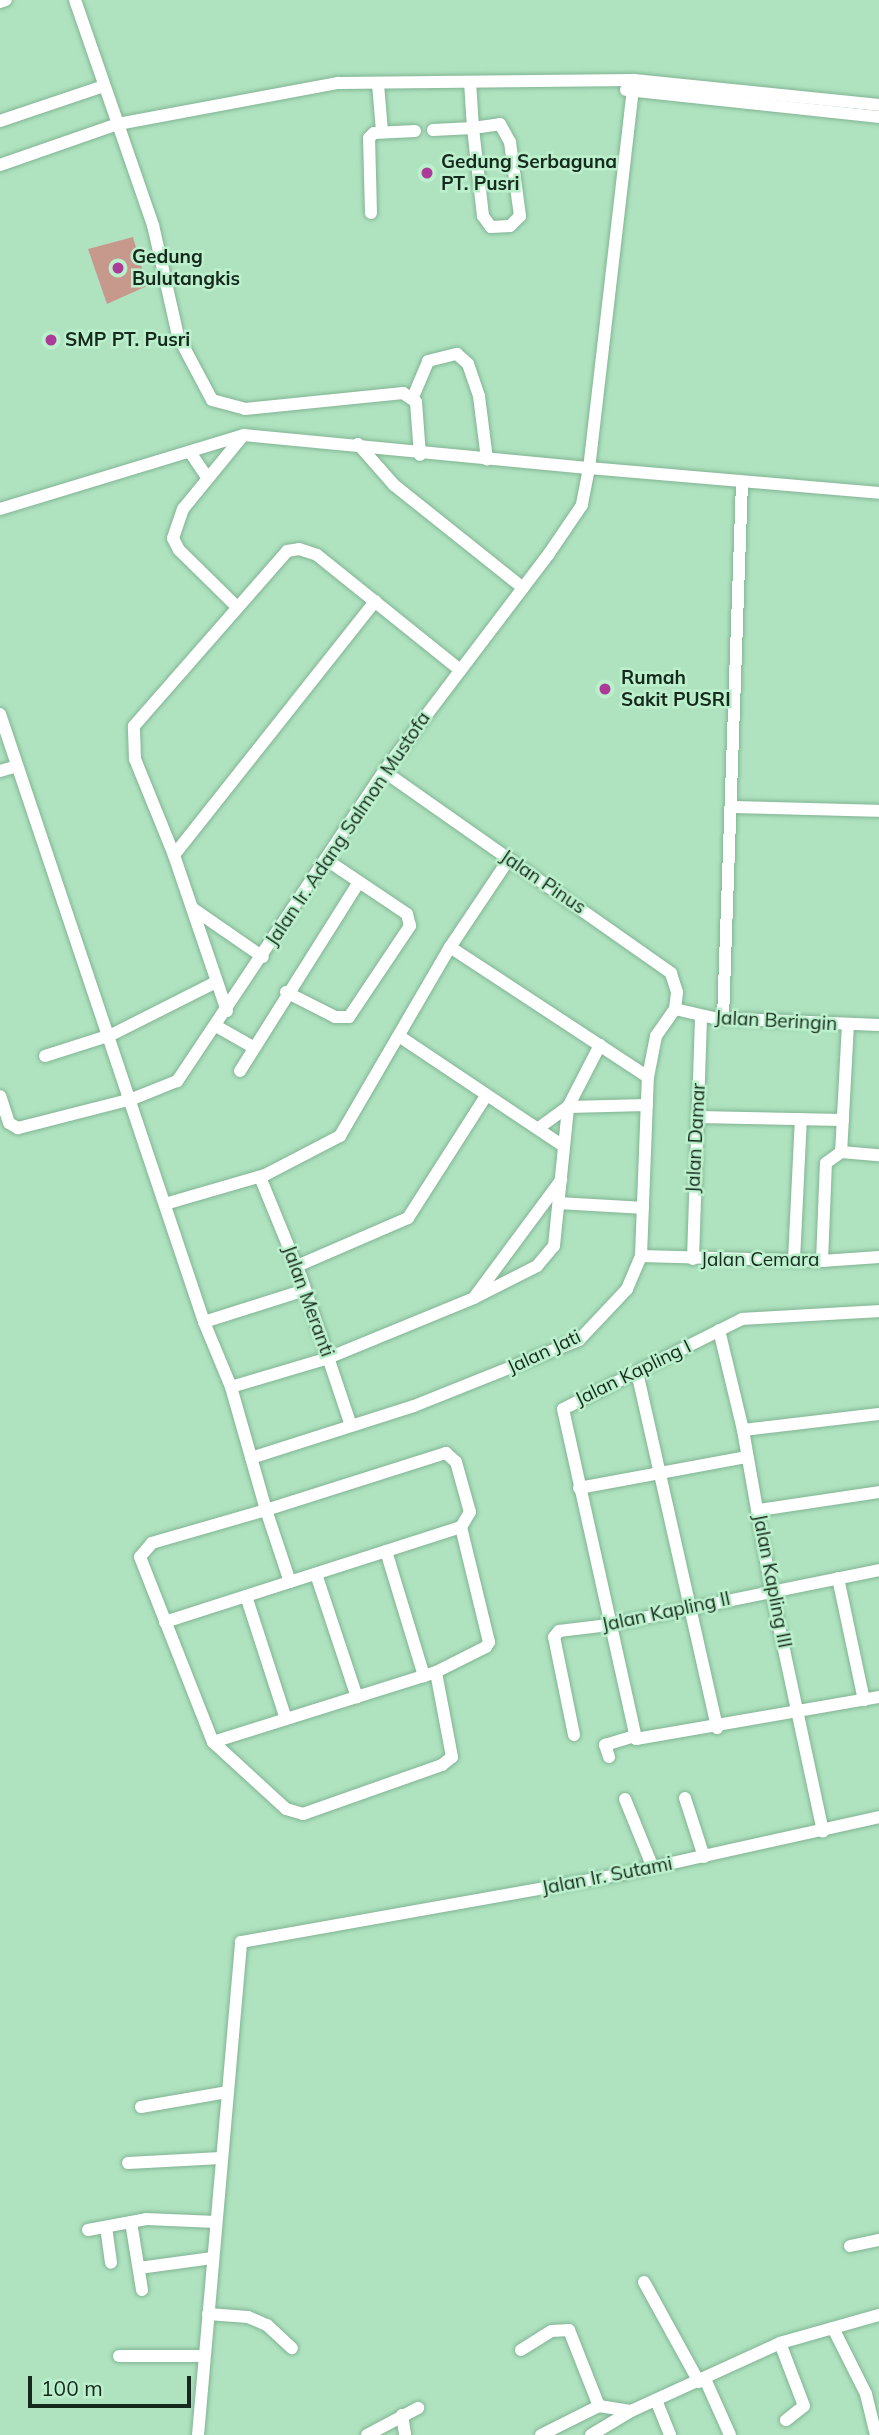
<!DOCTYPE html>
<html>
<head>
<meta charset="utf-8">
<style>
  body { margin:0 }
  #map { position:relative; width:879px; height:2435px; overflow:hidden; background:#afe3c0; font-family:Mulish,sans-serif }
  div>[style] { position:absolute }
  .green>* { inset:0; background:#c7998d }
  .roads { filter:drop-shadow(0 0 2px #82b493) drop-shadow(0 0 2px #82b493) }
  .street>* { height:12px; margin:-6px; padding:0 6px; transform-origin:6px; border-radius:6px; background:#fff }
  .dots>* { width:19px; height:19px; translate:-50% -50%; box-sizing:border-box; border:4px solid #bcf0cd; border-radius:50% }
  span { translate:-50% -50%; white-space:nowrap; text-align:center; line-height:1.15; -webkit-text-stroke:5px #bcf0cd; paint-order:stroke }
  .poi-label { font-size:19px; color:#15291c; font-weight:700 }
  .left { translate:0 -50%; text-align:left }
  .street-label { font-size:19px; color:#15291c }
  .scale { position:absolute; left:28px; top:2376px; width:163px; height:32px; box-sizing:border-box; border:4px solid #15291c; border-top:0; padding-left:9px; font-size:21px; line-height:24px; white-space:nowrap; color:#15291c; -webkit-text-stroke:5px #bcf0cd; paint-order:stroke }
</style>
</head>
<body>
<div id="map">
  <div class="green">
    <div style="clip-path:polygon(133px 237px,147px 286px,107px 304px,88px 249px)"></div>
  </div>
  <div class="roads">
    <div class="street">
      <div style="left:75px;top:0;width:238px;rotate:70.9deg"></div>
      <div style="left:153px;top:225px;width:114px;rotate:77.3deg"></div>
      <div style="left:178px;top:336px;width:72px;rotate:62deg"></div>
      <div style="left:212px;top:400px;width:34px;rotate:15deg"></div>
      <div style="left:245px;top:409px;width:159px;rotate:-5.8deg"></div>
      <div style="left:403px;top:393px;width:16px;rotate:35deg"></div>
      <div style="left:416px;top:402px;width:53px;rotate:85.7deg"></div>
      <div style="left:0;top:2px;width:6px;rotate:-18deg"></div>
      <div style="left:634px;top:80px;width:391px;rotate:96.6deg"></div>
      <div style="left:589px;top:468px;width:291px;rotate:4.9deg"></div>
      <div style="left:378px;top:84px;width:48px;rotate:85.2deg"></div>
      <div style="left:626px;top:90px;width:254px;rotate:6.1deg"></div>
      <div style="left:0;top:121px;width:110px;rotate:-18.6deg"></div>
      <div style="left:500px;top:124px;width:21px;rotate:61deg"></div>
      <div style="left:510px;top:142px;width:75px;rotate:82.3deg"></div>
      <div style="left:520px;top:216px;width:14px;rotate:135deg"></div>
      <div style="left:510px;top:226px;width:19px;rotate:177deg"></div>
      <div style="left:491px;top:227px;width:14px;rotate:-126deg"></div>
      <div style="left:483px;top:216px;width:89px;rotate:-96.5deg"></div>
      <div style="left:473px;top:128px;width:27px;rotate:-8deg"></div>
      <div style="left:433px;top:130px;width:40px;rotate:-2.9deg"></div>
      <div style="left:473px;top:128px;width:46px;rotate:-93.7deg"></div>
      <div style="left:0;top:165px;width:125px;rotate:-19.2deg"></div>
      <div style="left:118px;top:124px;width:224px;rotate:-10.6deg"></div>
      <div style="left:338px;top:83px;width:296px;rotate:-0.6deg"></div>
      <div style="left:634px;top:80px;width:246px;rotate:5.8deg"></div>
      <div style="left:371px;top:213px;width:75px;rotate:-91.5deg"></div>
      <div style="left:369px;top:138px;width:7px;rotate:-45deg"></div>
      <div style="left:374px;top:133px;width:41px;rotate:-2.8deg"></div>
      <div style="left:413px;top:397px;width:39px;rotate:-67deg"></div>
      <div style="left:428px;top:361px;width:30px;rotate:-14deg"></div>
      <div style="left:457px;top:354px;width:15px;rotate:42deg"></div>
      <div style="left:468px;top:364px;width:34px;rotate:71deg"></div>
      <div style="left:479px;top:396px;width:64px;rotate:82.8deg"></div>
      <div style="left:358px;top:444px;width:55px;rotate:48.7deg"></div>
      <div style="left:394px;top:485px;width:165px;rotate:38.6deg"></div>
      <div style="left:190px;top:452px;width:30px;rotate:56deg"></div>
      <div style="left:0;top:509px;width:255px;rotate:-16.9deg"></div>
      <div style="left:244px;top:435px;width:347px;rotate:5.5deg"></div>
      <div style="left:589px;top:468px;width:38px;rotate:101deg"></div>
      <div style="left:582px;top:505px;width:60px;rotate:124.2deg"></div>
      <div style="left:548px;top:555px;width:271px;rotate:127.2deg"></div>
      <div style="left:384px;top:771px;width:373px;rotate:123.7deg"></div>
      <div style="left:177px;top:1081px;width:48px;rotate:158.2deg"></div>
      <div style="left:132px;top:1099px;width:118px;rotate:165.7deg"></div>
      <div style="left:18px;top:1128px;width:10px;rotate:-151deg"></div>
      <div style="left:9px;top:1123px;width:28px;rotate:-108deg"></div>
      <div style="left:235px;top:605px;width:78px;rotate:-135.5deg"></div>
      <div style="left:179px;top:550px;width:13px;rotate:-117deg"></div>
      <div style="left:173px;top:538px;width:31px;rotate:-71deg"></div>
      <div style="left:183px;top:509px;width:93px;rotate:-50.7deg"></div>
      <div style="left:0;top:714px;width:641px;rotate:71.45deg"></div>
      <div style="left:204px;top:1322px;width:70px;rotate:67.4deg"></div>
      <div style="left:231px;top:1387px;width:128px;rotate:74.1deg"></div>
      <div style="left:266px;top:1510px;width:189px;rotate:-17.6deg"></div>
      <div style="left:446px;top:1453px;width:13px;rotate:42deg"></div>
      <div style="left:456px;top:1462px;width:52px;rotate:74.4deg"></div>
      <div style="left:470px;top:1512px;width:17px;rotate:121deg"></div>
      <div style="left:461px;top:1527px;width:311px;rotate:162.2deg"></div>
      <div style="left:0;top:771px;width:18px;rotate:-16deg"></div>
      <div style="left:731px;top:807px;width:148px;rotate:1.5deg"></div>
      <div style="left:174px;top:855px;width:324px;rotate:-51.6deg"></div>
      <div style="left:509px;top:859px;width:106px;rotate:123.8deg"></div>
      <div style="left:450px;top:947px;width:237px;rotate:33.3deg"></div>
      <div style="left:192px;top:908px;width:86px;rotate:34.6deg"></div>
      <div style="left:286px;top:992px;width:55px;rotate:27deg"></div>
      <div style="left:335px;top:1017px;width:14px"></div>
      <div style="left:349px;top:1017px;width:110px;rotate:-56.2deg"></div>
      <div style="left:410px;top:926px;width:12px;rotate:-104deg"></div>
      <div style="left:407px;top:914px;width:95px;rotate:-146.1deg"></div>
      <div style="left:675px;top:1009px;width:40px;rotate:13deg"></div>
      <div style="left:714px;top:1018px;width:165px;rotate:2.4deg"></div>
      <div style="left:227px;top:1011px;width:165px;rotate:-108.8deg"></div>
      <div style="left:174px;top:855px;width:104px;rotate:-112.1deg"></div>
      <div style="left:135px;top:759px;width:33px;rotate:-92deg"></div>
      <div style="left:134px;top:726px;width:232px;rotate:-48.8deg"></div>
      <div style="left:287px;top:551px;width:12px;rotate:-9deg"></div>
      <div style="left:299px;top:549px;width:19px;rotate:18deg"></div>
      <div style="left:317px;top:555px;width:184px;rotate:38.8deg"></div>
      <div style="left:723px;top:1018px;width:535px;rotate:-87.97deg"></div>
      <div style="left:848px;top:1024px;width:128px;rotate:93.1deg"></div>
      <div style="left:841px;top:1152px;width:38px;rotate:5deg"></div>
      <div style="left:216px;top:1026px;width:43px;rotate:29.6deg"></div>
      <div style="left:399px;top:1036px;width:196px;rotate:33.8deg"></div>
      <div style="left:45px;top:1056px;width:69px;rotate:-17.7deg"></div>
      <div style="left:111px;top:1035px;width:118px;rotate:-26.8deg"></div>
      <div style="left:240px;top:1071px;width:223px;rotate:-57.8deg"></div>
      <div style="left:698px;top:1117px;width:145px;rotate:1.2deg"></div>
      <div style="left:540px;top:1127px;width:34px;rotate:-36deg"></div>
      <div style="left:568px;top:1107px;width:79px;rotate:-1.5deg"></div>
      <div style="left:260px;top:1177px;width:108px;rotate:67.7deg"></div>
      <div style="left:301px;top:1277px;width:157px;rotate:71.4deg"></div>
      <div style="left:560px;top:1203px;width:83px;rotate:3.4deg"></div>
      <div style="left:165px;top:1204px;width:104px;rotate:-16.2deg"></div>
      <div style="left:265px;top:1175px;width:85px;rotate:-27.5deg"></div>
      <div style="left:340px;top:1136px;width:219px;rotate:-59.8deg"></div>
      <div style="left:641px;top:1256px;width:181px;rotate:1.6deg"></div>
      <div style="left:822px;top:1261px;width:57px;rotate:-4deg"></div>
      <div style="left:693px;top:1259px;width:243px;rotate:-88.1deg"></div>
      <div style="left:794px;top:1260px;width:141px;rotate:-87.2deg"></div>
      <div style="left:822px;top:1261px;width:98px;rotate:-87.7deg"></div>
      <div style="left:826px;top:1163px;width:19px;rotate:-36deg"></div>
      <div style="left:297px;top:1266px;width:121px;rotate:-23.4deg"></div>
      <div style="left:408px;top:1218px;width:145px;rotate:-57.4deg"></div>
      <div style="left:476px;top:1295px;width:143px;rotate:-53.5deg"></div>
      <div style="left:879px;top:1311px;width:137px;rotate:176.7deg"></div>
      <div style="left:742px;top:1319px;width:200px;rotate:153.3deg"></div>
      <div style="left:563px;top:1409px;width:338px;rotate:77.5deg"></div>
      <div style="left:636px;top:1739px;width:247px;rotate:-9.8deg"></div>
      <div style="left:204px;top:1322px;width:106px;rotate:-17.6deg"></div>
      <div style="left:719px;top:1330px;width:103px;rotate:76.5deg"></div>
      <div style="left:743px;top:1430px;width:161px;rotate:80deg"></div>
      <div style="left:771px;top:1589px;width:248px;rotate:77.9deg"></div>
      <div style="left:637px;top:1372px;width:365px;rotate:77.3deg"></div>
      <div style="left:231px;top:1387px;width:101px;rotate:-16.6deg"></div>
      <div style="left:328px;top:1358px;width:158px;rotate:-22.3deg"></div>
      <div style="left:474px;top:1298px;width:71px;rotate:-26.9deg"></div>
      <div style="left:537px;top:1266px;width:26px;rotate:-50deg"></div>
      <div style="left:554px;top:1246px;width:140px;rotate:-84.2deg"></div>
      <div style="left:568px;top:1107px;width:70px;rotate:-62.7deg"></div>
      <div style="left:743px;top:1430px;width:137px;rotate:-6.7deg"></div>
      <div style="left:251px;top:1458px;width:171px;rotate:-17.7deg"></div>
      <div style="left:414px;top:1406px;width:178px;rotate:-21.8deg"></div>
      <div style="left:579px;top:1340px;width:70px;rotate:-46.7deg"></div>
      <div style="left:627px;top:1289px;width:36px;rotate:-67deg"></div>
      <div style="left:641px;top:1256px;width:179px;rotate:-87.8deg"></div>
      <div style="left:648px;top:1077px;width:42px;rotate:-79deg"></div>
      <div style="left:656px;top:1036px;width:33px;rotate:-55deg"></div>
      <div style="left:675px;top:1009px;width:17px;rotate:-83deg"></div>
      <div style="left:677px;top:992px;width:20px;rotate:-108deg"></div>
      <div style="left:671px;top:973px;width:351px;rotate:-144.9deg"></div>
      <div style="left:579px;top:1488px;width:171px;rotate:-10.5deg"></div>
      <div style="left:759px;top:1510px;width:121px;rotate:-8.5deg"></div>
      <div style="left:386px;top:1551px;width:131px;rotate:73.1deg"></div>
      <div style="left:316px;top:1574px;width:130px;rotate:71.6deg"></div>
      <div style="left:838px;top:1578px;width:125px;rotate:78deg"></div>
      <div style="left:290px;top:1582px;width:76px;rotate:-108.4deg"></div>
      <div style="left:266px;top:1510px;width:119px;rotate:163.9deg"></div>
      <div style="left:152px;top:1543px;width:18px;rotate:131deg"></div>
      <div style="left:140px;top:1557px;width:199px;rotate:68.5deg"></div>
      <div style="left:213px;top:1742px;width:99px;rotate:42.5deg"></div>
      <div style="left:286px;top:1809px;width:18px;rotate:16deg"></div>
      <div style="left:303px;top:1814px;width:147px;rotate:-19.4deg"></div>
      <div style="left:442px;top:1765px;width:13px;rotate:-39deg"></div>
      <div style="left:452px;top:1757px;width:86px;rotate:-100.7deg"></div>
      <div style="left:246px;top:1596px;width:129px;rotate:72deg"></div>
      <div style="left:574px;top:1735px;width:100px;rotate:-101.5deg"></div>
      <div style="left:554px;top:1637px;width:8px;rotate:-50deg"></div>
      <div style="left:559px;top:1631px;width:50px;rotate:-6.8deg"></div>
      <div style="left:609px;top:1625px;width:276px;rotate:-11.5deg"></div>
      <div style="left:213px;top:1742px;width:234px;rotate:-17.4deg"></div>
      <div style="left:436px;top:1672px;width:56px;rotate:-26.6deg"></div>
      <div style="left:486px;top:1647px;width:6px;rotate:-59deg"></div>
      <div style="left:489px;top:1642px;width:118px;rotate:-103.7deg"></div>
      <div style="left:609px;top:1757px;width:13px;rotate:-108deg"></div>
      <div style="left:605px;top:1745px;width:31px;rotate:-17deg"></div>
      <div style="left:685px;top:1798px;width:62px;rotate:72.1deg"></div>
      <div style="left:625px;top:1799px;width:74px;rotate:67.9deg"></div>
      <div style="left:141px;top:2107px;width:87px;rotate:-9.9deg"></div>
      <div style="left:128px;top:2163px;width:93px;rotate:-3.1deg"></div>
      <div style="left:131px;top:2222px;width:69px;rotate:80.8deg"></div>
      <div style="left:106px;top:2227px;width:36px;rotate:82deg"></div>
      <div style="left:88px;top:2230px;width:59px;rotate:-10.7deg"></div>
      <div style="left:146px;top:2219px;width:70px;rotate:2.5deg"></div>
      <div style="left:850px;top:2246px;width:30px;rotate:-12deg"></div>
      <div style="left:139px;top:2268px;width:74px;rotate:-7.8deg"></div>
      <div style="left:644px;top:2282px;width:114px;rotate:61.2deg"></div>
      <div style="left:208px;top:2314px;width:40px;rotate:4.3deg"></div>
      <div style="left:248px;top:2317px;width:21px;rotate:23deg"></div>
      <div style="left:267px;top:2325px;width:34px;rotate:43deg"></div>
      <div style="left:833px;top:2328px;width:74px;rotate:63.4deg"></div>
      <div style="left:866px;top:2394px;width:42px;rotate:76.3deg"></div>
      <div style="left:780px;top:2343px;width:67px;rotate:69.1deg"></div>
      <div style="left:804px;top:2406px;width:23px;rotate:142deg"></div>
      <div style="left:521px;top:2350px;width:36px;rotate:-32deg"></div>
      <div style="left:552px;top:2331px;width:17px;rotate:-3deg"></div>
      <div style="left:569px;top:2330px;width:82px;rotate:68.5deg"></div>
      <div style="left:119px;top:2356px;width:85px"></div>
      <div style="left:705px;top:2379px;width:61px;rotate:65.9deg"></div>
      <div style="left:656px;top:2400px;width:38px;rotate:68deg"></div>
      <div style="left:402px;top:2415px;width:20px;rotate:81deg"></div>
      <div style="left:198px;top:2435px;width:495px;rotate:-85deg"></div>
      <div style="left:241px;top:1942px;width:387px;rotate:-10.1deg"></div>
      <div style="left:622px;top:1874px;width:263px;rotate:-12.5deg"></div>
      <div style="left:367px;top:2435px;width:58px;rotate:-27.9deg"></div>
      <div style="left:541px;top:2435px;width:65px;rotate:-26.6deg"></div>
      <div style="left:599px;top:2406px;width:32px;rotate:9deg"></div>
      <div style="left:591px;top:2435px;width:47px;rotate:-31deg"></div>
      <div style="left:631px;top:2411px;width:164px;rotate:-24.5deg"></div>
      <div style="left:780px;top:2343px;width:103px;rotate:-15.8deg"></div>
    </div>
  </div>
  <div class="dots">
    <div style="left:427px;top:173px;background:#ab3b97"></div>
    <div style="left:118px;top:268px;background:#ab3b97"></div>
    <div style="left:51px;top:340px;background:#ab3b97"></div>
    <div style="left:605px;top:689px;background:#ab3b97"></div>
  </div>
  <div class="poi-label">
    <span class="left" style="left:441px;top:173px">Gedung Serbaguna<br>PT. Pusri</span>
    <span class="left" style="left:132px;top:268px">Gedung<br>Bulutangkis</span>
    <span class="left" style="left:65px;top:340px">SMP PT. Pusri</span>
    <span class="left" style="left:621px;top:689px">Rumah<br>Sakit PUSRI</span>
  </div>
  <div class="street-label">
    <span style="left:348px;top:829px;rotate:-56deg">Jalan Ir. Adang Salmon Mustofa</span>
    <span style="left:543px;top:882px;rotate:34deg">Jalan Pinus</span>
    <span style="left:776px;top:1021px;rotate:3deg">Jalan Beringin</span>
    <span style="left:696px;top:1138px;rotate:-87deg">Jalan Damar</span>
    <span style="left:760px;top:1260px">Jalan Cemara</span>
    <span style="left:308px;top:1301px;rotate:70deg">Jalan Meranti</span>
    <span style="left:544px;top:1352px;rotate:-25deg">Jalan Jati</span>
    <span style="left:633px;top:1373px;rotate:-26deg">Jalan Kapling I</span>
    <span style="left:772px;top:1581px;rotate:79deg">Jalan Kapling III</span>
    <span style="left:666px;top:1612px;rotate:-12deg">Jalan Kapling II</span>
    <span style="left:607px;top:1876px;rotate:-11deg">Jalan Ir. Sutami</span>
  </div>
  <div class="scale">100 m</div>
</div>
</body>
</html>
